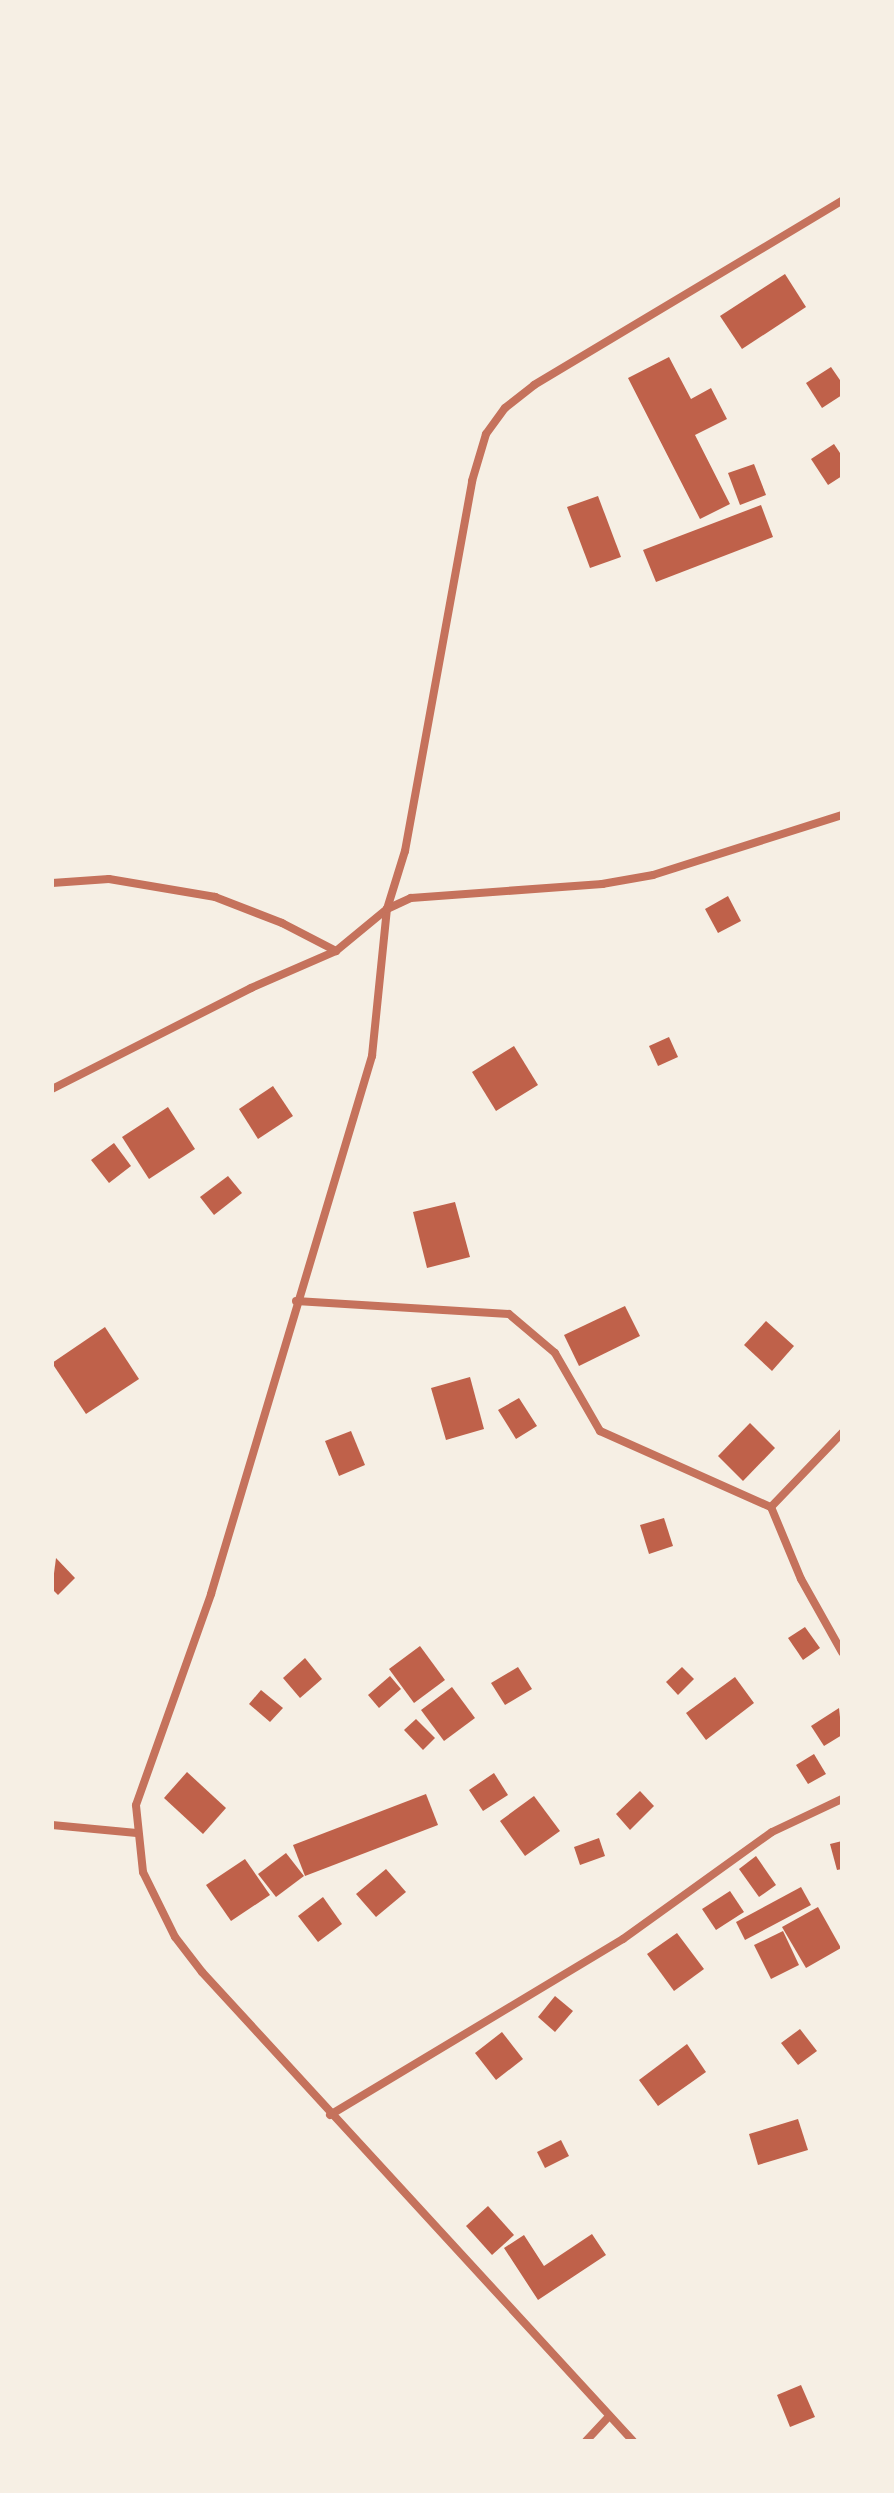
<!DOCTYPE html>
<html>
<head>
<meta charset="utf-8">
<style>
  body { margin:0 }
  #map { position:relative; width:894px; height:2493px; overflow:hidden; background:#f6efe4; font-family:Spectral,serif }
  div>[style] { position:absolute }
  .building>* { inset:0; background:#bf614a }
  .minor>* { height:8px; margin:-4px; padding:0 4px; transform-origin:4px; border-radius:4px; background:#c5725c }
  span { translate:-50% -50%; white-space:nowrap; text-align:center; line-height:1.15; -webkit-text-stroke:8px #f6efe4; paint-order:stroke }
  .frame { position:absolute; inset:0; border:54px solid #f6efe4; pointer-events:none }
</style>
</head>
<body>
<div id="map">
  <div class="building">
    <div style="clip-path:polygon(785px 274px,806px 307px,742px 349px,720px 316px)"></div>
    <div style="clip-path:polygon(669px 357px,691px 399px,711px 388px,727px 419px,695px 435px,730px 504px,700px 519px,628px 378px)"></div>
    <div style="clip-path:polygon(831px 367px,842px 383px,842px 395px,822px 408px,806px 383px)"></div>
    <div style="clip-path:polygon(834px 444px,842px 456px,842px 476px,828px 485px,811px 459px)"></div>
    <div style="clip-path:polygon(754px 464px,766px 495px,740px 505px,728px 473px)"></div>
    <div style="clip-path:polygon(598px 496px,621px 557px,590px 568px,567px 507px)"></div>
    <div style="clip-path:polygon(761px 505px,773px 537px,656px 582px,643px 550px)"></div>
    <div style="clip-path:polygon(728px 896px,741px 921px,718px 933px,705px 909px)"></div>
    <div style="clip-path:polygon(669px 1037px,678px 1057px,658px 1066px,649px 1046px)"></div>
    <div style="clip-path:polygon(514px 1046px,538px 1085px,496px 1111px,472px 1072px)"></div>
    <div style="clip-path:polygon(273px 1086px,293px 1116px,258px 1139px,239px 1109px)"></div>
    <div style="clip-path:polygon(168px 1107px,195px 1149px,149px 1179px,122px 1137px)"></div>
    <div style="clip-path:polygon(114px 1143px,131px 1166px,109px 1183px,91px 1160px)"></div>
    <div style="clip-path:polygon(228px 1176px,242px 1193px,214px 1215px,200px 1197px)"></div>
    <div style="clip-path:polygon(455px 1202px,470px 1257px,427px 1268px,413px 1212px)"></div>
    <div style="clip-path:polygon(625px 1306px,640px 1336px,579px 1366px,564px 1335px)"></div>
    <div style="clip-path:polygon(766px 1321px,794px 1346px,772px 1371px,744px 1345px)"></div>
    <div style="clip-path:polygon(105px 1327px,139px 1379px,86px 1414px,52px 1363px)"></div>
    <div style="clip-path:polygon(470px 1377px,484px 1429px,446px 1440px,431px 1388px)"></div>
    <div style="clip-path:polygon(519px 1398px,537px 1426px,516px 1439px,498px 1410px)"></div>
    <div style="clip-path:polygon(750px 1423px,775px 1448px,743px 1481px,718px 1456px)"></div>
    <div style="clip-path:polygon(351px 1431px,365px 1465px,339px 1476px,325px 1441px)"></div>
    <div style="clip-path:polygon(664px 1518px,673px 1546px,649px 1554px,640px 1525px)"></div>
    <div style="clip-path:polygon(56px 1558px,75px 1578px,58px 1595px,52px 1589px)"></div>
    <div style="clip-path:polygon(805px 1627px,820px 1648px,803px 1660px,788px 1638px)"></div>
    <div style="clip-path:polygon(420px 1646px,445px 1680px,414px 1703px,389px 1669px)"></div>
    <div style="clip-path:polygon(305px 1658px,322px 1679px,300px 1698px,283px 1678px)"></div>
    <div style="clip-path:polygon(518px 1667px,532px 1689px,505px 1705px,491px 1683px)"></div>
    <div style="clip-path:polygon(682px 1667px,694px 1679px,678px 1695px,666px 1682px)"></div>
    <div style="clip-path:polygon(390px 1676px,401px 1689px,379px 1708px,368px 1695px)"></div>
    <div style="clip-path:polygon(735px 1677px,754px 1703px,706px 1740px,686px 1713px)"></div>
    <div style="clip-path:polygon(452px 1687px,475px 1718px,444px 1741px,421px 1710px)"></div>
    <div style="clip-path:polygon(261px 1690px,283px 1708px,270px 1722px,249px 1704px)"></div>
    <div style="clip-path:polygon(839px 1708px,842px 1735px,824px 1746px,811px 1726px)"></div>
    <div style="clip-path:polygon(416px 1719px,435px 1738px,423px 1750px,404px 1730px)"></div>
    <div style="clip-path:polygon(814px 1754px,826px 1774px,808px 1784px,796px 1765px)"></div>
    <div style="clip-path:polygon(187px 1772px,226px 1808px,203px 1834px,164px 1798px)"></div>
    <div style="clip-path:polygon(494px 1773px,508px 1795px,483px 1811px,469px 1790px)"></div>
    <div style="clip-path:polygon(640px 1791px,654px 1806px,630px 1830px,616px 1814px)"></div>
    <div style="clip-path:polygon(426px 1794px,438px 1825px,305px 1876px,293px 1845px)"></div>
    <div style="clip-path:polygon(534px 1796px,560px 1831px,525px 1856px,500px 1821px)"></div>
    <div style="clip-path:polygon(599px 1838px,605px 1856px,580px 1865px,574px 1847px)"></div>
    <div style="clip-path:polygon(842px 1841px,842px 1869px,837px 1870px,830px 1844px)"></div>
    <div style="clip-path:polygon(286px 1853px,304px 1876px,276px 1897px,258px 1874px)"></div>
    <div style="clip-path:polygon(756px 1856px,776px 1885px,759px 1897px,739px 1869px)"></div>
    <div style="clip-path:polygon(245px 1859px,270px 1895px,231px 1921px,206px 1885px)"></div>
    <div style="clip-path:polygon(386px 1869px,406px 1892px,376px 1917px,356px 1894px)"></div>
    <div style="clip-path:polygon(801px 1887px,811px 1905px,745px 1940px,736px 1922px)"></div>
    <div style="clip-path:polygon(730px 1891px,744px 1912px,716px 1930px,702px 1909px)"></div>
    <div style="clip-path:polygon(323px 1897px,342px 1924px,318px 1942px,298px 1916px)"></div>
    <div style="clip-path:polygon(818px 1907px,841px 1948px,806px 1968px,782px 1927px)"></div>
    <div style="clip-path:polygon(783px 1931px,799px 1965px,771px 1979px,754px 1945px)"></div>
    <div style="clip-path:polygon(677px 1933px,704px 1969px,674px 1991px,647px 1954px)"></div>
    <div style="clip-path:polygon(555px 1996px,573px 2011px,555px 2032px,538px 2017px)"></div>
    <div style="clip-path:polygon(800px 2029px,817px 2051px,798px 2065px,781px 2043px)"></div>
    <div style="clip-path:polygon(502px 2032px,523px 2059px,496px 2080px,475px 2053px)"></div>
    <div style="clip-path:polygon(687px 2044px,706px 2072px,658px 2106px,639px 2080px)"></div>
    <div style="clip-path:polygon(798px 2119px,808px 2150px,758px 2165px,749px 2134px)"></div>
    <div style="clip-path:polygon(561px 2140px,569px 2156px,545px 2168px,537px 2152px)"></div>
    <div style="clip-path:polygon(488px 2206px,514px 2235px,492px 2255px,466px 2226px)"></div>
    <div style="clip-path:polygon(592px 2234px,606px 2255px,538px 2300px,504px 2248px,524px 2235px,544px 2266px)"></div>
    <div style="clip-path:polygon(801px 2385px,815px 2417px,790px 2427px,777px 2395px)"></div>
  </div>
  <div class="minor">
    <div style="left:52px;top:883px;width:57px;rotate:-4deg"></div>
    <div style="left:109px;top:879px;width:108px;rotate:9.6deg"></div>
    <div style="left:215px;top:897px;width:72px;rotate:21.2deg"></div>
    <div style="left:282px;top:923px;width:61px;rotate:27.4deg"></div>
    <div style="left:52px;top:1089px;width:223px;rotate:-26.9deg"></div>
    <div style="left:251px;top:988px;width:93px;rotate:-23.5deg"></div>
    <div style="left:336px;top:951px;width:66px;rotate:-39.5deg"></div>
    <div style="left:387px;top:909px;width:26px;rotate:-25deg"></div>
    <div style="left:411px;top:898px;width:192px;rotate:-4.2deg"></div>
    <div style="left:602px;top:884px;width:52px;rotate:-10deg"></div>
    <div style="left:653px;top:875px;width:198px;rotate:-17.6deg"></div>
    <div style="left:296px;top:1301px;width:213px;rotate:3.5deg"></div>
    <div style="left:509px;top:1314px;width:60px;rotate:40.3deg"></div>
    <div style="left:555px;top:1353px;width:90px;rotate:60deg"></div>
    <div style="left:600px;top:1431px;width:187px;rotate:24deg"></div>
    <div style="left:771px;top:1507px;width:78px;rotate:67.4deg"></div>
    <div style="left:801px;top:1579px;width:84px;rotate:60.7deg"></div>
    <div style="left:771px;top:1507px;width:103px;rotate:-46.2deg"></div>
    <div style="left:52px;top:1825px;width:85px;rotate:5.4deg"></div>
    <div style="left:330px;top:2115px;width:342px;rotate:-31deg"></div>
    <div style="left:623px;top:1939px;width:183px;rotate:-35.7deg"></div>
    <div style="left:772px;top:1832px;width:77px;rotate:-25.2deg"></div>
    <div style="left:586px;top:2441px;width:34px;rotate:-47deg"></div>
    <div style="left:633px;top:2441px;width:637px;rotate:-132.58deg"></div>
    <div style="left:202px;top:1972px;width:44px;rotate:-127.6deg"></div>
    <div style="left:175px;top:1937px;width:72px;rotate:-116.2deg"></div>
    <div style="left:143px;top:1872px;width:67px;rotate:-96deg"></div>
    <div style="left:136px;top:1805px;width:224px;rotate:-70.4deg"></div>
    <div style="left:211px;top:1594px;width:562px;rotate:-73.34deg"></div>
    <div style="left:372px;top:1056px;width:148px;rotate:-84.2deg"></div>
    <div style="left:387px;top:909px;width:61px;rotate:-72.8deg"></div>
    <div style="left:405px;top:851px;width:376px;rotate:-79.7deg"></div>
    <div style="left:472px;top:481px;width:49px;rotate:-73.4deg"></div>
    <div style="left:486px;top:434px;width:32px;rotate:-54deg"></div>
    <div style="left:505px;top:408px;width:37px;rotate:-38deg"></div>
    <div style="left:534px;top:385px;width:359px;rotate:-30.9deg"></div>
  </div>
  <div class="frame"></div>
</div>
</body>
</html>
